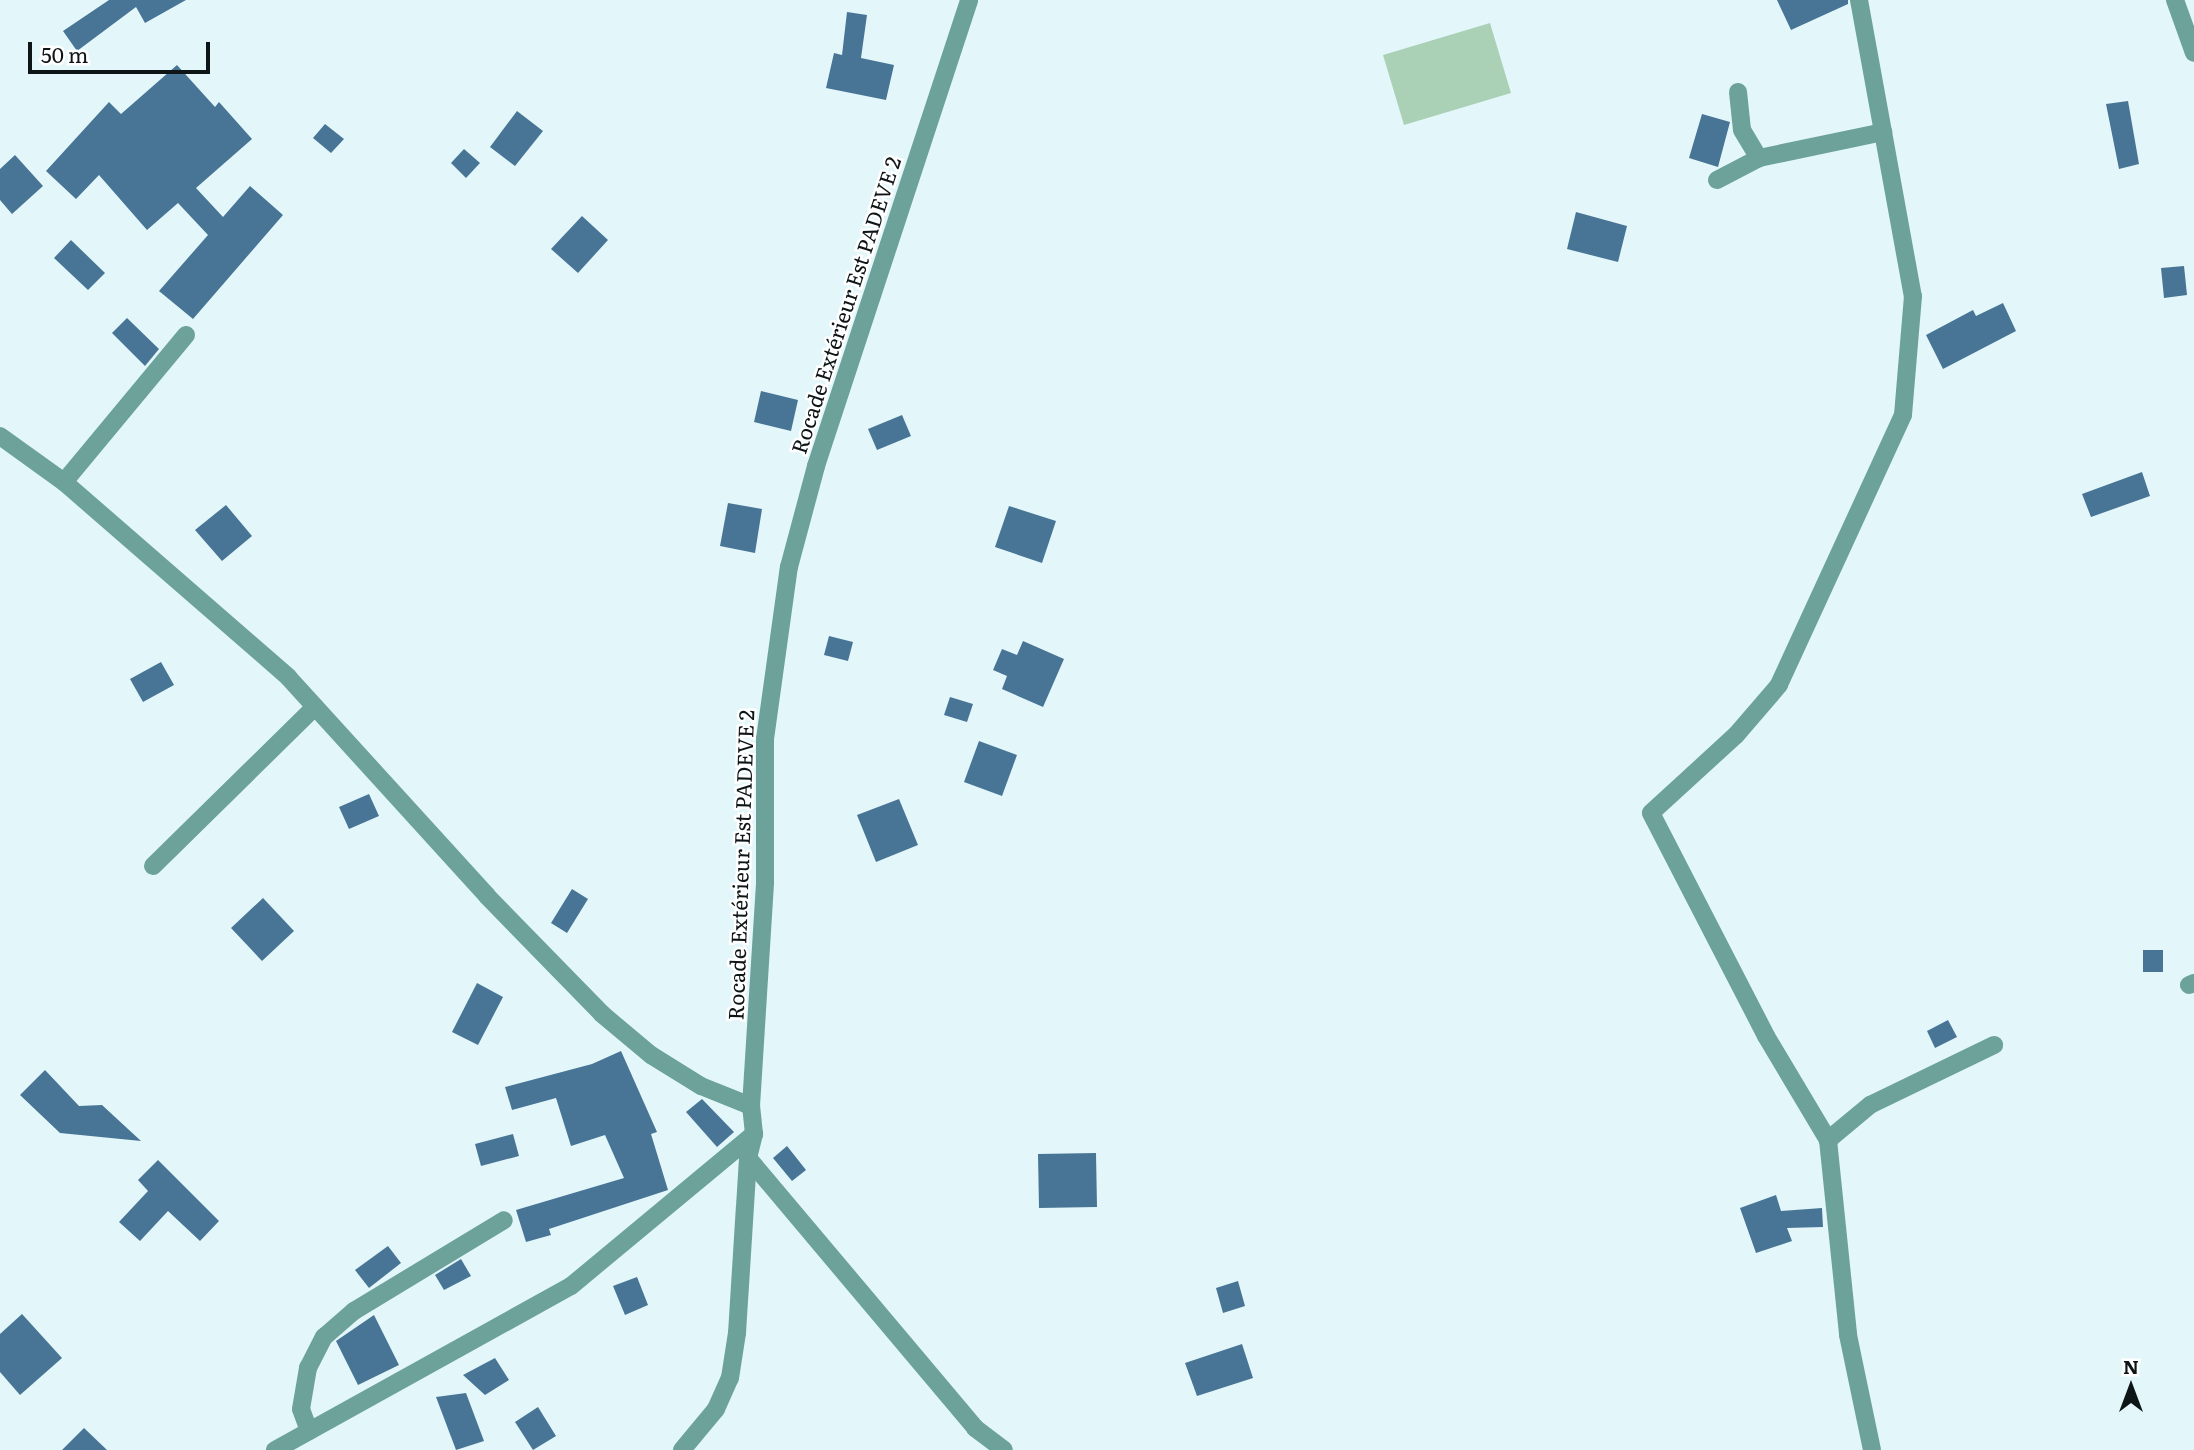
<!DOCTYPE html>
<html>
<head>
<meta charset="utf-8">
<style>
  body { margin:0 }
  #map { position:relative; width:2194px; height:1450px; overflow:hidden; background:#e3f7fb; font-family:Literata,serif }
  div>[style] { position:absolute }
  .green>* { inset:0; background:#aad1b5 }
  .building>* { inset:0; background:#487595 }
  .minor>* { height:18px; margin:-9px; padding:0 9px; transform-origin:9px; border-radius:9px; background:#6ca299 }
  span { translate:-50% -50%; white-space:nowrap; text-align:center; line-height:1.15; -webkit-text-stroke:5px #fff; paint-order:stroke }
  .street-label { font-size:21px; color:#0e1516 }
  .north { position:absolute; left:2096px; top:1352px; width:70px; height:70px; -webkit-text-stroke:5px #fff; paint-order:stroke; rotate:0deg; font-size:19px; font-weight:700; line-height:28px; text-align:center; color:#0e1516 }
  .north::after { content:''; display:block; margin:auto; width:24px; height:32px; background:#0e1516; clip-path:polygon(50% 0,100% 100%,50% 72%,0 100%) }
  .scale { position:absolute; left:28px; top:42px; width:182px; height:32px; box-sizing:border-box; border:4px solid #0e1516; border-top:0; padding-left:9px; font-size:21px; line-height:24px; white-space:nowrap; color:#0e1516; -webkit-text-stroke:5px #fff; paint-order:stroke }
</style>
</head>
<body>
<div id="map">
  <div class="green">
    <div style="clip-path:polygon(1490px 23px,1511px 93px,1404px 125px,1383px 55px)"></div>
  </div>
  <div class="building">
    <div style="clip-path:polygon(109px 0,186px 0,145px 23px,136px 7px,77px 51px,63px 31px)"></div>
    <div style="clip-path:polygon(1777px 0,1848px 0,1848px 4px,1791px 30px)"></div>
    <div style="clip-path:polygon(847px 12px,867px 15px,861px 58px,894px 65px,886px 100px,826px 88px,834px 53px,842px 55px)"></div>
    <div style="clip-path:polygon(177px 65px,215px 107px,219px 102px,252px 139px,196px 188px,223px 217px,250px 186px,283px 215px,193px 319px,159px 291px,208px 235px,178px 203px,147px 230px,99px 175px,76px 199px,46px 171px,109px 102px,121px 114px)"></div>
    <div style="clip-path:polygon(2128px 101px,2139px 164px,2119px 169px,2106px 104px)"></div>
    <div style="clip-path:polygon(517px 111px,543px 131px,515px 166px,490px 147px)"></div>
    <div style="clip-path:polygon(1702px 114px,1730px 122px,1718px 167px,1689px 158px)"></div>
    <div style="clip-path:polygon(325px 124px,344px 139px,331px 153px,313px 138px)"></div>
    <div style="clip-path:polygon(464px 149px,480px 163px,466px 178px,451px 163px)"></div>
    <div style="clip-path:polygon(15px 155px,43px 186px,12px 214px,0 200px,0 169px)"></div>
    <div style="clip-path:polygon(1576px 212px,1627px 226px,1618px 262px,1567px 249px)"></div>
    <div style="clip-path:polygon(582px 216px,608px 240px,578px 273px,551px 249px)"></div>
    <div style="clip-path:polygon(71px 240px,105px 273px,88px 290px,54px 258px)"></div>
    <div style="clip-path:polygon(2184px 266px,2187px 295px,2164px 298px,2161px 268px)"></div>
    <div style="clip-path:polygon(2003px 303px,2016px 331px,1943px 369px,1926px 335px,1973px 310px,1976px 316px)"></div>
    <div style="clip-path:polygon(127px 318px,159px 349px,145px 366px,112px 333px)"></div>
    <div style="clip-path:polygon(761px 391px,798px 400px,791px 431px,754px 422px)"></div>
    <div style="clip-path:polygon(902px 415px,911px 436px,877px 450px,868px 429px)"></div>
    <div style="clip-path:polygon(2142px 472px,2150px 496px,2091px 517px,2082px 494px)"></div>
    <div style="clip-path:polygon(728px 503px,762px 509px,755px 553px,720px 546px)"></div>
    <div style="clip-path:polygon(226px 505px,252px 536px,222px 561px,195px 530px)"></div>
    <div style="clip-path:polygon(1009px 506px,1056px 521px,1042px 563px,995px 547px)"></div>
    <div style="clip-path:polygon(829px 636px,853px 642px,848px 661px,824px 655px)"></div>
    <div style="clip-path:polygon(1023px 641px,1064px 659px,1043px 707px,1002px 689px,1007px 676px,993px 670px,1002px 649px,1017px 655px)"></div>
    <div style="clip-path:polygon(161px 662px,174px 685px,143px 702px,130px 679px)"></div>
    <div style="clip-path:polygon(950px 697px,973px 704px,967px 722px,944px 715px)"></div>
    <div style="clip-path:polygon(979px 741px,1017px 755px,1002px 796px,964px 782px)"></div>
    <div style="clip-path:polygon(369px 794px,379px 816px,349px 829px,339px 807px)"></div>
    <div style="clip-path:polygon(899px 799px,918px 845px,876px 862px,857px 815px)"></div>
    <div style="clip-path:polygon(572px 889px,588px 899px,567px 933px,551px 923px)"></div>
    <div style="clip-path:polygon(263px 898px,294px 931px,262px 961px,231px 928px)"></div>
    <div style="clip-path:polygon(2143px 950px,2163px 950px,2163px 972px,2143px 972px)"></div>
    <div style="clip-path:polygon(477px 983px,503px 997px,478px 1045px,452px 1032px)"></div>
    <div style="clip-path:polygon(1948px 1020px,1957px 1037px,1935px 1048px,1927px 1031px)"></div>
    <div style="clip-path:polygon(621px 1051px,657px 1132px,651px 1134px,668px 1190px,549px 1229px,551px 1235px,526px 1242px,516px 1210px,624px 1178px,605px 1135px,571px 1146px,556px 1098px,512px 1110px,505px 1087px,592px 1064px)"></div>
    <div style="clip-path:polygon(45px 1070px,79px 1106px,102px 1105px,141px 1141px,60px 1133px,20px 1095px)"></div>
    <div style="clip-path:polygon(702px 1099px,734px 1132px,717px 1147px,686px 1112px)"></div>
    <div style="clip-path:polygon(513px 1134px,519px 1156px,481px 1166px,475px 1144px)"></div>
    <div style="clip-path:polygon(787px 1146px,806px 1170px,792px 1181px,773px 1158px)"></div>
    <div style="clip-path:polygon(1096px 1153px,1097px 1207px,1039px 1208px,1038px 1154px)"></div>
    <div style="clip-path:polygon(158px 1160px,219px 1221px,200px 1241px,168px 1211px,140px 1241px,119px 1222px,148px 1191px,138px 1180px)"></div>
    <div style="clip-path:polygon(1776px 1195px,1781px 1211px,1822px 1208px,1823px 1227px,1787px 1228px,1792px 1241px,1756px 1253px,1740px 1208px)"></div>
    <div style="clip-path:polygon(388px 1246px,401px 1263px,369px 1288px,355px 1270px)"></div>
    <div style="clip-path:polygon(461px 1259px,471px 1276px,444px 1290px,435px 1275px)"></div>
    <div style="clip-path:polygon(637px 1277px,648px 1305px,625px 1315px,613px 1286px)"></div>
    <div style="clip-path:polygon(1238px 1281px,1245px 1306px,1223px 1313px,1216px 1288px)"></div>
    <div style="clip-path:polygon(22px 1314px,62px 1358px,20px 1395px,0 1372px,0 1334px)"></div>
    <div style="clip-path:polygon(374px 1315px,399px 1365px,358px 1385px,336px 1341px)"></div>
    <div style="clip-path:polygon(1242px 1344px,1253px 1378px,1197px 1396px,1185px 1363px)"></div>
    <div style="clip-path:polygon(495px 1358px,509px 1380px,485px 1395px,463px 1375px)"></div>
    <div style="clip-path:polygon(466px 1393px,484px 1441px,456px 1450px,436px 1397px)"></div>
    <div style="clip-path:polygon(538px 1407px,556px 1436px,533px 1450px,515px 1422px)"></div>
    <div style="clip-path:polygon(84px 1428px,107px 1450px,62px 1450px)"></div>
  </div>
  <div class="minor">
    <div style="left:1859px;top:0;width:301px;rotate:79.7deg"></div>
    <div style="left:1913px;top:296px;width:119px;rotate:94.8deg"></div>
    <div style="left:1903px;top:415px;width:297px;rotate:114.7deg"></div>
    <div style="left:1779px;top:685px;width:66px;rotate:130.7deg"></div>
    <div style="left:1736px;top:735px;width:115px;rotate:137.5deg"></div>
    <div style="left:1651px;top:813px;width:251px;rotate:62.7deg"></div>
    <div style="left:1766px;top:1036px;width:121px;rotate:59.2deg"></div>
    <div style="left:1828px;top:1140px;width:196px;rotate:84.1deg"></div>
    <div style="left:1848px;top:1335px;width:117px;rotate:78.2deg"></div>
    <div style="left:2175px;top:0;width:56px;rotate:70.3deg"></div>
    <div style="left:1738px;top:92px;width:38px;rotate:84deg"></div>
    <div style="left:1742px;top:130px;width:33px;rotate:59deg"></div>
    <div style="left:1717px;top:180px;width:47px;rotate:-27.6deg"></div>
    <div style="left:1759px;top:158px;width:127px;rotate:-11.8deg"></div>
    <div style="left:0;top:436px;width:79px;rotate:35.7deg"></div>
    <div style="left:64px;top:482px;width:297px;rotate:41deg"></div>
    <div style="left:288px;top:677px;width:296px;rotate:47.7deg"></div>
    <div style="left:487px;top:896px;width:165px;rotate:45.7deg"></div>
    <div style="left:602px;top:1014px;width:64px;rotate:39.9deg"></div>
    <div style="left:651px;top:1055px;width:59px;rotate:31.8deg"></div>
    <div style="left:701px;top:1086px;width:54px;rotate:21.8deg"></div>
    <div style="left:64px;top:482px;width:191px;rotate:-50.3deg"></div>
    <div style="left:153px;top:866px;width:227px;rotate:-44.5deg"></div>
    <div style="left:2189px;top:985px;width:5px;rotate:-22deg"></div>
    <div style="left:1828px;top:1140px;width:55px;rotate:-39.8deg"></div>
    <div style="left:1870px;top:1105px;width:138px;rotate:-25.8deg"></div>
    <div style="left:748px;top:1158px;width:353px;rotate:49.9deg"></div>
    <div style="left:975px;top:1428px;width:36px;rotate:37deg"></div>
    <div style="left:309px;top:1431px;width:23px;rotate:-110deg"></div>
    <div style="left:301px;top:1409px;width:42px;rotate:-80.3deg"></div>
    <div style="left:308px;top:1368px;width:35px;rotate:-63deg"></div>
    <div style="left:324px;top:1337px;width:40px;rotate:-41deg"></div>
    <div style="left:354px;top:1311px;width:175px;rotate:-31.2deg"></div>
    <div style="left:275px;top:1450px;width:338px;rotate:-29deg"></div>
    <div style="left:571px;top:1286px;width:238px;rotate:-39.7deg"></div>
    <div style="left:682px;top:1450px;width:53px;rotate:-50.3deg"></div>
    <div style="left:716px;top:1409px;width:34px;rotate:-66deg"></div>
    <div style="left:730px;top:1378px;width:46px;rotate:-81.2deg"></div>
    <div style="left:737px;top:1333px;width:175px;rotate:-86.4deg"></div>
    <div style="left:748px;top:1158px;width:25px;rotate:-76deg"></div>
    <div style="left:754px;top:1134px;width:28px;rotate:-96deg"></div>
    <div style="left:751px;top:1106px;width:224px;rotate:-86.4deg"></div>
    <div style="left:765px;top:882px;width:143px;rotate:-90deg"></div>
    <div style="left:765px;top:739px;width:174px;rotate:-82.1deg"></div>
    <div style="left:789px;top:567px;width:105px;rotate:-75deg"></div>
    <div style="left:816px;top:466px;width:490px;rotate:-71.8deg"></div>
  </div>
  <div class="street-label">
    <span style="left:845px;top:305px;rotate:-72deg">Rocade Extérieur Est PADEVE 2</span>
    <span style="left:740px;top:865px;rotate:-88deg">Rocade Extérieur Est PADEVE 2</span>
  </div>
  <div class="north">N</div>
  <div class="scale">50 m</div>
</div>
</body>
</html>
